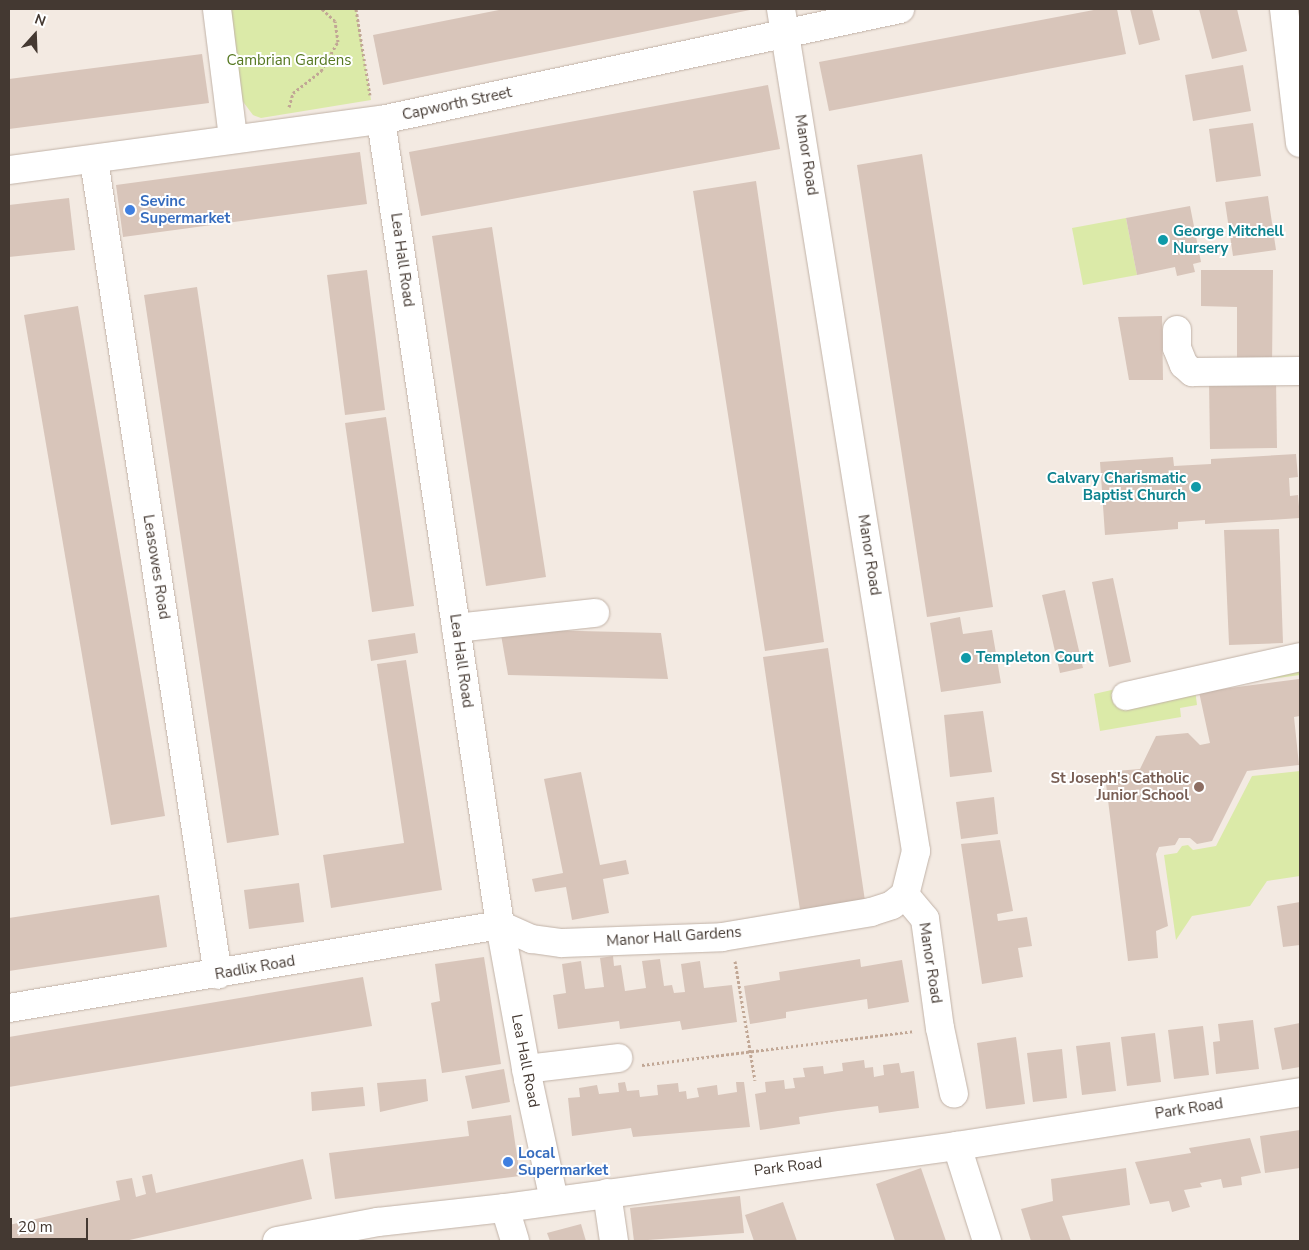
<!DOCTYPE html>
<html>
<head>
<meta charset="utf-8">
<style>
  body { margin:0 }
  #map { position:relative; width:1309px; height:1250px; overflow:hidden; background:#f3eae2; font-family:"Nunito Sans",sans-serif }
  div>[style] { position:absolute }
  .green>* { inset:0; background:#dbeaa8 }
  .building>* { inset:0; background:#d8c5ba }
  .path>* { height:3px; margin-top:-1.5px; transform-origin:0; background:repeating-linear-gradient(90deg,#c1a795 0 2.5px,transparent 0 5px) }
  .roads { filter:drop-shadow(0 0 1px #c1b2a7) drop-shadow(0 0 1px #c1b2a7) }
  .minor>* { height:28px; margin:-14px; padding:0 14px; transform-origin:14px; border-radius:14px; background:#fff }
  .dots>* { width:14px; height:14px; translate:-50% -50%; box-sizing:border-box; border:2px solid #fff; border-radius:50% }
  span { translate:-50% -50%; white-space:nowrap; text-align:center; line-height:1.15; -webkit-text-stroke:4px #fff; paint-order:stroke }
  .park-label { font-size:15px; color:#577922 }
  .street-label { font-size:15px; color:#443932 }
  .shop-label { font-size:15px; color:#366cbe; font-weight:700 }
  .left { translate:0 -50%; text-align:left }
  .culture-label { font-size:15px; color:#0d838f; font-weight:700 }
  .right { translate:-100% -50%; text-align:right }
  .education-label { font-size:15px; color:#785e54; font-weight:700 }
  .frame { position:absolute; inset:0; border:10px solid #443932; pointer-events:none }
  .north { position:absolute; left:10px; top:10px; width:50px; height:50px; -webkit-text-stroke:4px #fff; paint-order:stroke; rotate:20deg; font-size:14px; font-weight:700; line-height:20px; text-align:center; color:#443932 }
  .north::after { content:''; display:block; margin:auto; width:18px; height:22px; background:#443932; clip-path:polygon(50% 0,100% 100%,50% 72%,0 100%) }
  .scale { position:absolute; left:10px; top:1218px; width:78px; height:22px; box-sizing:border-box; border:2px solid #443932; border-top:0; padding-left:6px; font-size:15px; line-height:18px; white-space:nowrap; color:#443932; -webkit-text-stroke:4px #fff; paint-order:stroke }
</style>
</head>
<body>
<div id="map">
  <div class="green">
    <div style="clip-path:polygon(229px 9px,356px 9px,371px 100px,261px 118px,253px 115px,241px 99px)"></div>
    <div style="clip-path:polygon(1126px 218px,1137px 275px,1083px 285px,1072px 228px)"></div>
    <div style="clip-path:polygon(1300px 647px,1300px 675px,1195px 689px,1197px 705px,1180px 708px,1181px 717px,1100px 731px,1094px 694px)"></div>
    <div style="clip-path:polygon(1300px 771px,1300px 876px,1267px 881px,1250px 906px,1192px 916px,1176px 940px,1164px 855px,1177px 853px,1182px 846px,1188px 845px,1193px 850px,1216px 846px,1252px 776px)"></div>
  </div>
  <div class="building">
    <div style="clip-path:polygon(504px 9px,750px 9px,750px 10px,383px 85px,373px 35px)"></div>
    <div style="clip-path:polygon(1099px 9px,1117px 9px,1126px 54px,829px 111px,819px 62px)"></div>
    <div style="clip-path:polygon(1130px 9px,1152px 9px,1160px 40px,1139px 45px)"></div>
    <div style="clip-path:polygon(1199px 9px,1237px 9px,1247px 51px,1212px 59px)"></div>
    <div style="clip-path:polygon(202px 54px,209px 103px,9px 129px,9px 79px)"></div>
    <div style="clip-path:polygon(1243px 65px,1251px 111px,1193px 121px,1185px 75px)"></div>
    <div style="clip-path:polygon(768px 85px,780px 149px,421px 216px,409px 152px)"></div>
    <div style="clip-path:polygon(1253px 123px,1261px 176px,1216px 182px,1209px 129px)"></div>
    <div style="clip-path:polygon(360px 152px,367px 204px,123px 237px,116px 185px)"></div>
    <div style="clip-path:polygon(922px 154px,993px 607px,927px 617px,857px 165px)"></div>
    <div style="clip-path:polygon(756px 181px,824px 642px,765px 651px,693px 191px)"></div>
    <div style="clip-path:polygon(1268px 196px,1276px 250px,1233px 256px,1225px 202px)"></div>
    <div style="clip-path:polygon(69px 198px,75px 250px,9px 257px,9px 205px)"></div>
    <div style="clip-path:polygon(1190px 206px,1201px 262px,1193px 264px,1195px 272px,1177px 276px,1175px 267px,1137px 275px,1126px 218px)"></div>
    <div style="clip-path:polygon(492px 227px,546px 577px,486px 586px,432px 236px)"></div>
    <div style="clip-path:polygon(367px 270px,385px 410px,345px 415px,327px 275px)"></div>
    <div style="clip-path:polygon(1201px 270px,1273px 270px,1272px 367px,1237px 367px,1237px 307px,1201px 306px)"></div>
    <div style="clip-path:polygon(197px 287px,279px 835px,227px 843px,144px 295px)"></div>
    <div style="clip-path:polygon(78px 306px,165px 816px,111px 825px,24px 315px)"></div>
    <div style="clip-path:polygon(1162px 316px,1163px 380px,1129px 380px,1118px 317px)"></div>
    <div style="clip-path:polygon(1209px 380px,1276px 380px,1277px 448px,1210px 449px)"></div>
    <div style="clip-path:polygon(386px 417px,414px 606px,372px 612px,345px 423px)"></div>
    <div style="clip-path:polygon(1296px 454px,1298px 477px,1289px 478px,1290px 496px,1298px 495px,1300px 518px,1205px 524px,1205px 520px,1178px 522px,1178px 529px,1105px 535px,1100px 462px,1173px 457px,1174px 466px,1211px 464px,1211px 459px)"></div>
    <div style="clip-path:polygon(1279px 529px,1283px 643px,1229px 645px,1224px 530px)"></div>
    <div style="clip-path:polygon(1113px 578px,1131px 662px,1109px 667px,1092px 582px)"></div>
    <div style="clip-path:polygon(1065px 590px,1083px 668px,1060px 673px,1042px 595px)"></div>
    <div style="clip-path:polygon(960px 617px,963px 634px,992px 630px,1001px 683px,941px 692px,930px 623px)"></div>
    <div style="clip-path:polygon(500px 629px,661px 633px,668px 679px,508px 675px)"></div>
    <div style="clip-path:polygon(415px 633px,418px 653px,371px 661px,368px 640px)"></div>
    <div style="clip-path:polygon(828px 648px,865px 901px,800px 910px,763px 657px)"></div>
    <div style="clip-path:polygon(406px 660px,442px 890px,331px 908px,323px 855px,404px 843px,377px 664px)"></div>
    <div style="clip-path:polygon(1299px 679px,1300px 716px,1294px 717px,1299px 765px,1247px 771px,1212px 841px,1197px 844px,1190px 838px,1179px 838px,1175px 845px,1159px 847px,1156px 854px,1168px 926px,1156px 931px,1158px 958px,1128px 961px,1106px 784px,1116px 771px,1140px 769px,1156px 736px,1188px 733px,1200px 745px,1210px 743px,1199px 692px)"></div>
    <div style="clip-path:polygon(983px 711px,992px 772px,950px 777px,944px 715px)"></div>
    <div style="clip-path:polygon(581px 772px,600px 865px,626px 860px,629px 874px,603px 879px,609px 913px,572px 920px,566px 887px,535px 892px,532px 879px,563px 873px,544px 779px)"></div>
    <div style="clip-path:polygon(994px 797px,998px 834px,961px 839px,956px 802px)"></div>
    <div style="clip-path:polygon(1000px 840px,1013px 911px,997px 914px,998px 921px,1027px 917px,1032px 946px,1018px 948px,1023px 977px,982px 984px,961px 844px)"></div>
    <div style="clip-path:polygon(299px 883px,304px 922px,249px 929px,244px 890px)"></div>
    <div style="clip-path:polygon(159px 895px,167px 947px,9px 971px,9px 918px)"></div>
    <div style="clip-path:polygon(1300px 902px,1300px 945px,1283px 947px,1277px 906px)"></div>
    <div style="clip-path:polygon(613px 956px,614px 966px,621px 965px,625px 991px,646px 988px,642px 961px,660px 959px,664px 986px,672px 985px,674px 993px,685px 992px,681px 964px,700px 961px,704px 988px,732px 985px,737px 1022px,682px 1030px,680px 1021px,620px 1029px,619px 1021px,558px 1029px,553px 995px,566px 993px,562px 964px,581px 961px,585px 989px,604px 987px,600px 958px)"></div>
    <div style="clip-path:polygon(484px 957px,501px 1064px,442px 1073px,431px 1003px,440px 1001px,435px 964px)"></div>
    <div style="clip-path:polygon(860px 959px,861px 967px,902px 960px,909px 1002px,868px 1009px,867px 999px,786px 1012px,786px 1018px,750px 1024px,744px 986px,780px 980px,779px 972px)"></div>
    <div style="clip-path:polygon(363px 977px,372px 1026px,9px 1087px,9px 1037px)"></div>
    <div style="clip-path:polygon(1253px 1020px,1259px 1069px,1216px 1074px,1213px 1042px,1220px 1041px,1218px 1024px)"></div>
    <div style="clip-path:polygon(1300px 1023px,1300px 1067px,1282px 1070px,1274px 1028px)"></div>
    <div style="clip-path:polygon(1203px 1026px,1209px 1075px,1174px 1079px,1168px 1030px)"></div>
    <div style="clip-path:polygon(1155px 1033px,1161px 1082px,1127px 1086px,1121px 1037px)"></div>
    <div style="clip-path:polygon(1016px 1037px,1025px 1104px,986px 1109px,977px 1043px)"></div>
    <div style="clip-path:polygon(1110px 1042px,1116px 1091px,1082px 1095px,1076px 1046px)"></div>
    <div style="clip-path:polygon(1062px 1049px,1067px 1098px,1033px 1102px,1027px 1053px)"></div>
    <div style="clip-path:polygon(864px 1060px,865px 1068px,873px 1067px,874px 1077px,884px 1075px,883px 1065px,899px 1063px,901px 1073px,914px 1071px,919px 1108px,879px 1113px,878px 1106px,838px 1111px,799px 1117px,800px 1124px,760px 1130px,755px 1094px,766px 1092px,765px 1082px,784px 1080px,785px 1089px,795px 1088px,793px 1078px,805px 1077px,803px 1068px,823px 1066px,824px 1074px,843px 1071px,842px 1063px)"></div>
    <div style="clip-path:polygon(504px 1069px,510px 1102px,472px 1109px,465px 1076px)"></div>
    <div style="clip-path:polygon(426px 1079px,428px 1101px,380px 1112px,377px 1083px)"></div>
    <div style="clip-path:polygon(625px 1082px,627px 1091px,639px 1090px,640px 1097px,658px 1095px,657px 1085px,678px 1083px,679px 1092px,686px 1091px,687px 1099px,699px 1097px,697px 1088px,704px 1087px,717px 1085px,718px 1095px,737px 1092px,736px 1082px,744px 1082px,750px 1127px,633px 1137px,631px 1128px,572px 1136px,568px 1098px,580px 1097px,579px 1088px,597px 1085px,599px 1094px,619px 1092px,618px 1083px)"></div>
    <div style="clip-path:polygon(363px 1087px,365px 1106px,312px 1111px,311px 1092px)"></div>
    <div style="clip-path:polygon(511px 1115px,520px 1176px,335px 1199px,329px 1153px,469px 1136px,467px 1121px)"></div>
    <div style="clip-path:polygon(1300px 1130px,1300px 1168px,1265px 1173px,1260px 1136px)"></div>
    <div style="clip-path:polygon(1250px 1138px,1261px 1173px,1241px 1177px,1242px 1185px,1223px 1188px,1221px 1179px,1200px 1183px,1202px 1187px,1184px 1190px,1190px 1207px,1172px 1212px,1169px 1201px,1150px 1204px,1135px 1162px,1191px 1153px,1189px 1148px)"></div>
    <div style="clip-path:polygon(303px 1159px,312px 1199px,125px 1241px,9px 1241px,9px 1225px,120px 1200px,116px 1181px,132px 1178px,136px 1197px,146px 1194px,142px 1176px,152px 1174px,156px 1193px)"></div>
    <div style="clip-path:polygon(921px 1168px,946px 1241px,895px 1241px,876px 1184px)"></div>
    <div style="clip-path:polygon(1126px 1168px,1130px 1205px,1062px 1216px,1071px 1241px,1031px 1241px,1021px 1209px,1053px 1201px,1051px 1179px)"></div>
    <div style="clip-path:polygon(740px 1196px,744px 1233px,634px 1241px,630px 1208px)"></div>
    <div style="clip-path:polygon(783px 1202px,797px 1241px,754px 1241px,745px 1215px)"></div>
    <div style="clip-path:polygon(581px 1224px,586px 1241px,550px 1241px,547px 1233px)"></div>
  </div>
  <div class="path">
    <div style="left:356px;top:9px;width:87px;rotate:80.8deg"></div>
    <div style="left:289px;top:107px;width:15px;rotate:-74deg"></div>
    <div style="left:293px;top:93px;width:36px;rotate:-38deg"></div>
    <div style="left:321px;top:71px;width:34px;rotate:-60deg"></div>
    <div style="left:338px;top:42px;width:21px;rotate:-98deg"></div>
    <div style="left:335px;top:21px;width:18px;rotate:-137deg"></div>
    <div style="left:735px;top:961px;width:121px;rotate:80.5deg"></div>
    <div style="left:642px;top:1065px;width:274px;rotate:-7.1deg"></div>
  </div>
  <div class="roads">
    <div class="minor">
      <div style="left:217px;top:9px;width:129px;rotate:82.9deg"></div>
      <div style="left:781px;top:9px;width:853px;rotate:80.89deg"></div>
      <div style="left:916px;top:851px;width:45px;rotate:104deg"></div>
      <div style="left:1284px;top:9px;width:135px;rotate:83.2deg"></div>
      <div style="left:381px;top:120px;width:814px;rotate:81.59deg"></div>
      <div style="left:500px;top:925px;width:157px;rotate:79.7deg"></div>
      <div style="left:528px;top:1079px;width:124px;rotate:77.9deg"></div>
      <div style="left:94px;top:160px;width:824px;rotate:81.35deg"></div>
      <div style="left:9px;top:170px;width:375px;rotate:-7.7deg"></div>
      <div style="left:381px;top:120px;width:531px;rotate:-12.07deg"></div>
      <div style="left:1177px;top:330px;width:18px;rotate:90deg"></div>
      <div style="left:1177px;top:348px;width:18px;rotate:68deg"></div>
      <div style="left:1184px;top:365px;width:11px;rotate:41deg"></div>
      <div style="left:1192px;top:372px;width:108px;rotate:-0.5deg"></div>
      <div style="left:456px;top:628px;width:140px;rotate:-6.2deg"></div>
      <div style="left:1126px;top:696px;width:178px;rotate:-12.6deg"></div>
      <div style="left:905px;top:895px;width:31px;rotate:50deg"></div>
      <div style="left:925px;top:919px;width:110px;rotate:82.2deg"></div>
      <div style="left:940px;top:1028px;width:67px;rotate:78deg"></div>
      <div style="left:500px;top:925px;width:35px;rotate:24deg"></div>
      <div style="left:532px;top:939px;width:30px;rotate:8deg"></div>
      <div style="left:562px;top:943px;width:160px;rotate:-2.1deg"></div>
      <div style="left:722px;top:937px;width:151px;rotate:-9.5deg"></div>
      <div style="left:871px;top:912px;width:22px;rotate:-18deg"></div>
      <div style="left:892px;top:905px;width:16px;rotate:-38deg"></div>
      <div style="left:9px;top:1008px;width:498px;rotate:-9.6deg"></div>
      <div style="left:526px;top:1069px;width:93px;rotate:-6.8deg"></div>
      <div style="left:957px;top:1146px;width:100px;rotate:72.5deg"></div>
      <div style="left:607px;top:1193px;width:49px;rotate:81.7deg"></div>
      <div style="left:505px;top:1208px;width:34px;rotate:73deg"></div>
      <div style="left:277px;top:1241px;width:103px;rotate:-10.7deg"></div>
      <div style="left:378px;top:1222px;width:128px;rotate:-6.3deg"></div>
      <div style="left:505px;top:1208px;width:456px;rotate:-7.8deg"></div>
      <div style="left:957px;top:1146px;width:347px;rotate:-8.9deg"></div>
    </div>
  </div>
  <div class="dots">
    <div style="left:130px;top:210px;background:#3f7fe0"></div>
    <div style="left:1163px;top:240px;background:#0f9aa8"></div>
    <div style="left:1196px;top:487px;background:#0f9aa8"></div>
    <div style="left:966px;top:658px;background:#0f9aa8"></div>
    <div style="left:1199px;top:787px;background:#8d6e63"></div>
    <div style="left:508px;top:1162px;background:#3f7fe0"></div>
  </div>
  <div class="park-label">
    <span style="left:289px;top:61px">Cambrian Gardens</span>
  </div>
  <div class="street-label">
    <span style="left:457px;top:104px;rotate:-12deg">Capworth Street</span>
    <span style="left:806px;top:155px;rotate:81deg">Manor Road</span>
    <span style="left:402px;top:260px;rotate:82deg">Lea Hall Road</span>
    <span style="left:869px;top:555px;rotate:81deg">Manor Road</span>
    <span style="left:156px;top:567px;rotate:81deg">Leasowes Road</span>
    <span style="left:461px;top:661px;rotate:82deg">Lea Hall Road</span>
    <span style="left:674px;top:937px;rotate:-4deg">Manor Hall Gardens</span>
    <span style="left:930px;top:963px;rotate:81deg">Manor Road</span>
    <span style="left:255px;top:968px;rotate:-10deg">Radlix Road</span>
    <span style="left:525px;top:1061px;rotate:79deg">Lea Hall Road</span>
    <span style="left:1189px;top:1109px;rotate:-9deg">Park Road</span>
    <span style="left:788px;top:1167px;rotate:-7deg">Park Road</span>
  </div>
  <div class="shop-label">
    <span class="left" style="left:140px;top:210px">Sevinc<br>Supermarket</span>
    <span class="left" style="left:518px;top:1162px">Local<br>Supermarket</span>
  </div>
  <div class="culture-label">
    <span class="left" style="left:1173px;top:240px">George Mitchell<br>Nursery</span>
    <span class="right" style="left:1186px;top:487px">Calvary Charismatic<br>Baptist Church</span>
    <span class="left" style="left:976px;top:658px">Templeton Court</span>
  </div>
  <div class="education-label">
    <span class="right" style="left:1189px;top:787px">St Joseph's Catholic<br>Junior School</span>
  </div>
  <div class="frame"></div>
  <div class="north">N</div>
  <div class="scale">20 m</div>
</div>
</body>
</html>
